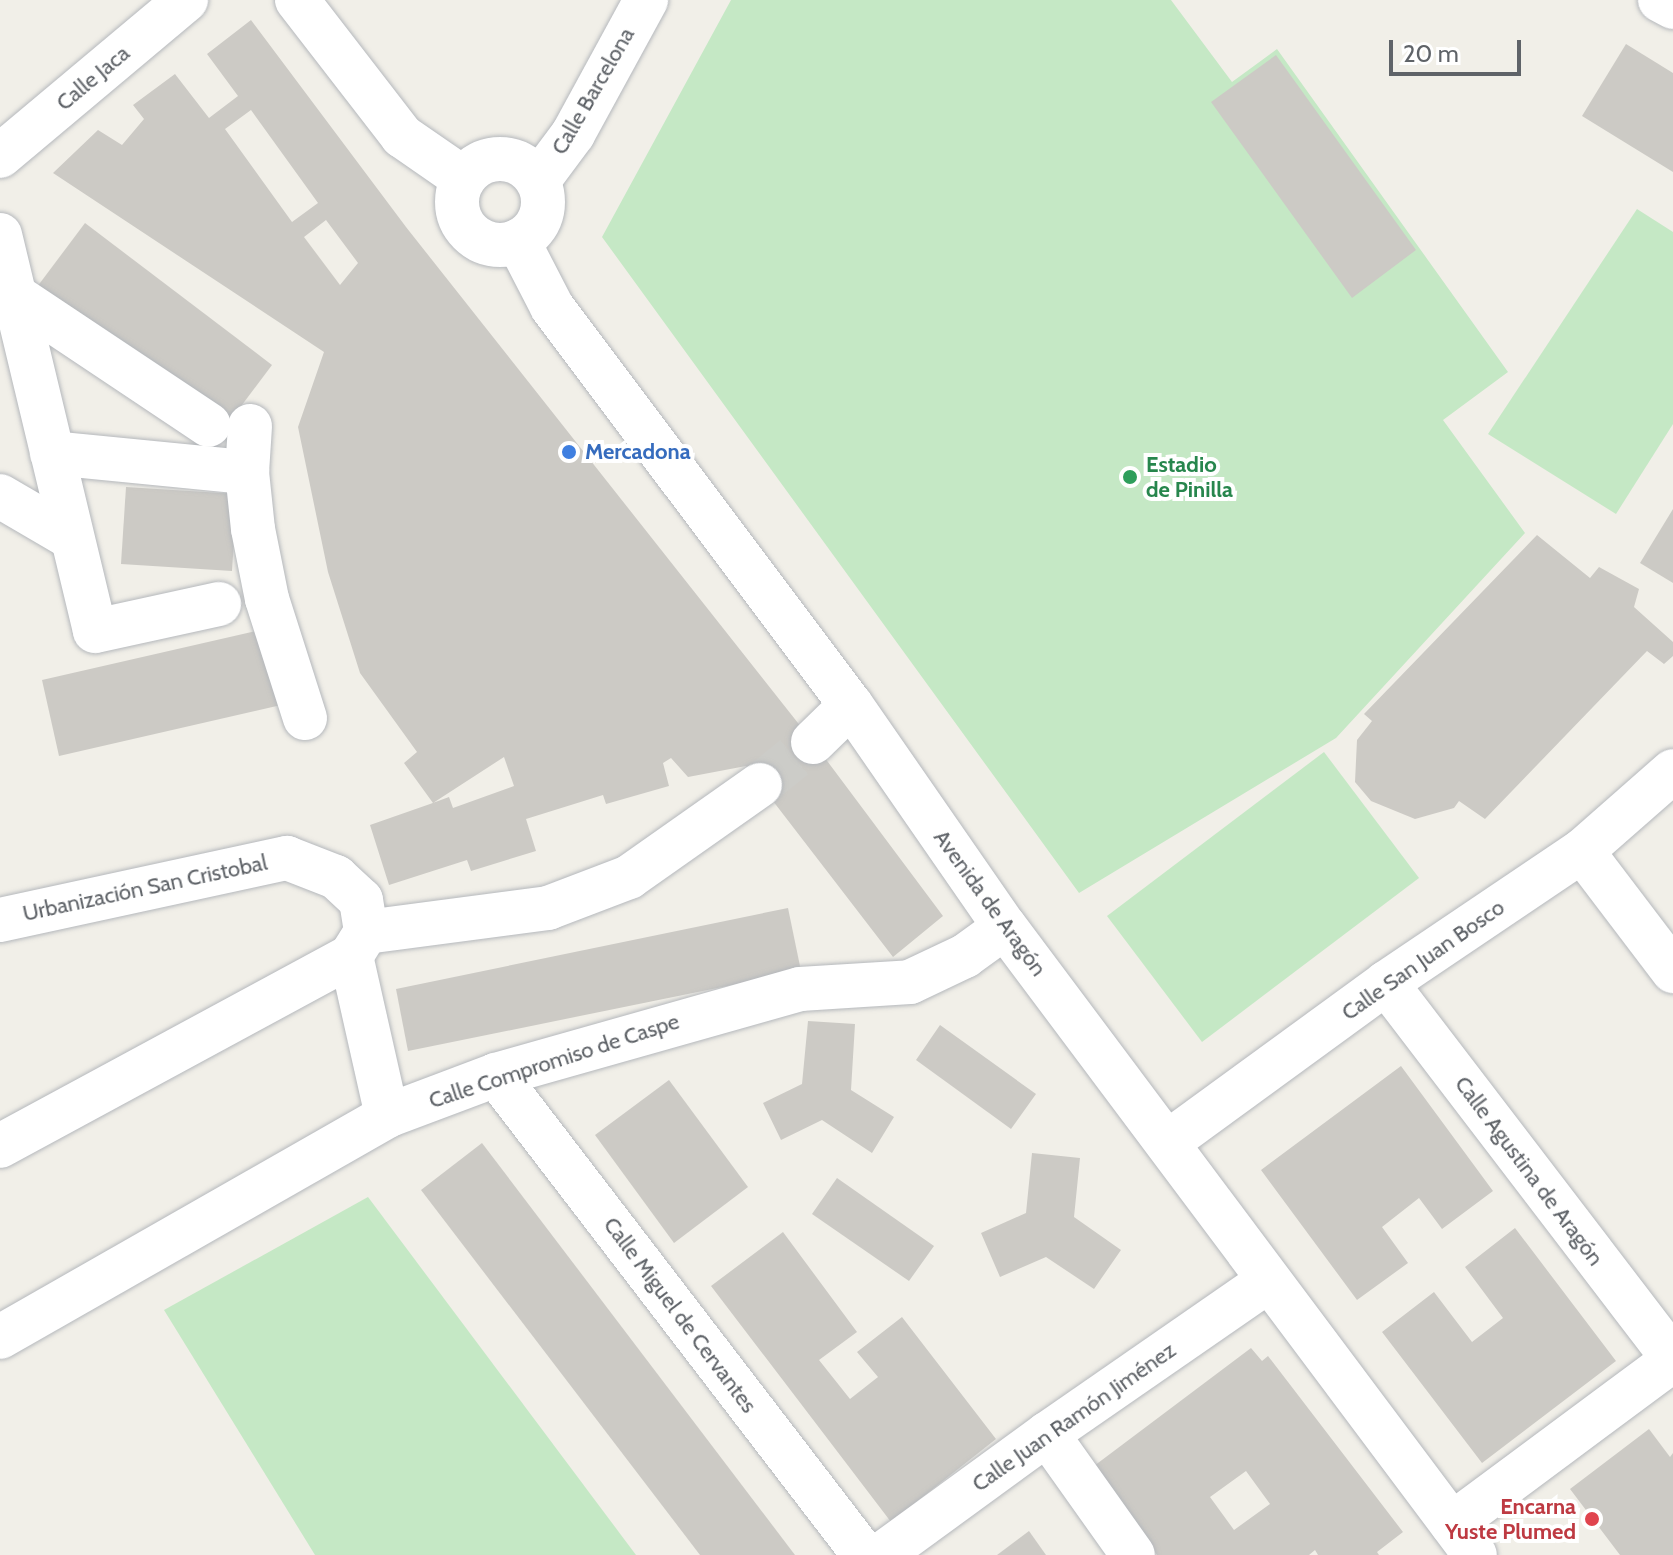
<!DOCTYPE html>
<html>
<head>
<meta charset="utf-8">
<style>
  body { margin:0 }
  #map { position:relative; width:1673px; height:1555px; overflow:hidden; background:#f1efe8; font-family:Cabin,sans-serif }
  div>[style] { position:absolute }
  .green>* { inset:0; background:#c5e8c5 }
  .building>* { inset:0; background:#cccac5 }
  .minor-tunnel>* { height:44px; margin-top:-22px; transform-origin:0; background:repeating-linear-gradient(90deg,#ccccc8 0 44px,transparent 0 66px) }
  .roads { filter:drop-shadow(0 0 2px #b5b8bc) drop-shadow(0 0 2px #b5b8bc) }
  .minor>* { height:44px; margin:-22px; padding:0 22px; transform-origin:22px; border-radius:22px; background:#fff }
  .minor>.ring { margin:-22px; padding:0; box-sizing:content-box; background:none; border:44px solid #fff; border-radius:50% }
  .dots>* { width:22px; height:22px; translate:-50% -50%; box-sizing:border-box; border:4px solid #fff; border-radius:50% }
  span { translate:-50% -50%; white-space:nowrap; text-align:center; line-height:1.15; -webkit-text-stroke:8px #fff; paint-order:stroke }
  .street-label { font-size:22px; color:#5f6368 }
  .shop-label { font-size:22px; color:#366cbe; font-weight:700 }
  .left { translate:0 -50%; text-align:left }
  .leisure-label { font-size:22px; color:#27864d; font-weight:700 }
  .health-label { font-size:22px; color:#be3a42; font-weight:700 }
  .right { translate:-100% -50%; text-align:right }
  .scale { position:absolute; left:1389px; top:40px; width:132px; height:36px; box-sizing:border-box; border:4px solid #5f6368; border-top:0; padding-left:10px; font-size:24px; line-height:28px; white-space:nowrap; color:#5f6368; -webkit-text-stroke:6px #fff; paint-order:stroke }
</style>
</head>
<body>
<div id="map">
  <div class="green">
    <div style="clip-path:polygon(731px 0,1171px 0,1232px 82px,1277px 49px,1508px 372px,1443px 420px,1525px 533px,1336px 738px,1079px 893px,602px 237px)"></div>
    <div style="clip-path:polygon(1637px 209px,1673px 232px,1673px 424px,1616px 514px,1488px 434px)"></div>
    <div style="clip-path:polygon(1324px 752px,1419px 878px,1202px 1042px,1107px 916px)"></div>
    <div style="clip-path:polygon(368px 1197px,636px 1555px,315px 1555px,164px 1310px)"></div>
  </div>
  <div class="building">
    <div style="clip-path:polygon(evenodd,251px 20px,406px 227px,813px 742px,943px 916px,893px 957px,746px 766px,688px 777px,671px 758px,663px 763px,669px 786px,606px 804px,603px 795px,526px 819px,536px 851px,471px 871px,467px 860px,389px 885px,370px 825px,430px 804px,449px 797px,453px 808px,514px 786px,504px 757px,433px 803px,404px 763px,417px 752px,360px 673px,328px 572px,298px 427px,324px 352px,53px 173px,98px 130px,122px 145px,144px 119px,133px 105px,175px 74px,209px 118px,238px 96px,207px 54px,251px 20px,251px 110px,318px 203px,292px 222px,225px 129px,251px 110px,251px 20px,326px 220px,358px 263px,340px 285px,304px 237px,326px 220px)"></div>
    <div style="clip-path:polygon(1626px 44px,1673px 73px,1673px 172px,1582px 116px)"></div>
    <div style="clip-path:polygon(1276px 55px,1416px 250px,1352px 298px,1211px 102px)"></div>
    <div style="clip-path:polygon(85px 223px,272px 365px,224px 429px,37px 287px)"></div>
    <div style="clip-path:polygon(126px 487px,237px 494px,232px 571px,121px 564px)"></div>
    <div style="clip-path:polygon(1673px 509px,1673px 583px,1640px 563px)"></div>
    <div style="clip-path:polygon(1537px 535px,1590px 578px,1599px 567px,1639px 589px,1634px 607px,1673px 642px,1673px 656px,1664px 664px,1647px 651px,1485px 819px,1459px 801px,1454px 808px,1415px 819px,1371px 801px,1355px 782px,1357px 740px,1372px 721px,1364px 714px)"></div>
    <div style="clip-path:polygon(265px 629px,281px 705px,59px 756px,42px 680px)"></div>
    <div style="clip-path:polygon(788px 908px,801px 971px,408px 1051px,396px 989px)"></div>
    <div style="clip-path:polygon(808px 1021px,855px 1024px,851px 1090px,894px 1117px,872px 1153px,822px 1120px,781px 1140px,763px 1103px,802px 1084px)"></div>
    <div style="clip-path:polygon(940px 1025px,1036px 1094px,1011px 1129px,916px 1060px)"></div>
    <div style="clip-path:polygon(1401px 1066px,1493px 1191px,1442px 1229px,1419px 1198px,1382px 1227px,1408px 1263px,1357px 1300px,1261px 1170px)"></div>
    <div style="clip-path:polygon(669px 1080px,748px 1187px,674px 1243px,595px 1135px)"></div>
    <div style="clip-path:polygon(482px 1143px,795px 1555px,700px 1555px,421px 1190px)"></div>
    <div style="clip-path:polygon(1032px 1153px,1080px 1158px,1074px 1217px,1121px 1250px,1094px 1289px,1046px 1257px,1000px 1277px,981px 1233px,1026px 1213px)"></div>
    <div style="clip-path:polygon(837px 1178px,934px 1246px,909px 1281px,812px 1214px)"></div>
    <div style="clip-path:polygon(1515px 1228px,1616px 1361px,1482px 1463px,1382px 1332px,1434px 1292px,1472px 1342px,1503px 1318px,1465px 1267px)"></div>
    <div style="clip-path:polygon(783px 1232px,857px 1332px,819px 1360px,850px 1399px,878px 1377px,857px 1352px,902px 1317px,996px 1439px,891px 1522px,711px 1286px)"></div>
    <div style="clip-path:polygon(evenodd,1251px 1348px,1262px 1361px,1268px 1356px,1403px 1532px,1377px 1552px,1379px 1555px,1318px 1555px,1315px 1550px,1309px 1555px,1157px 1555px,1094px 1466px,1251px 1348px,1246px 1471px,1270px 1504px,1234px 1530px,1210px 1497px,1246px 1471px)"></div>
    <div style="clip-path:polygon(1649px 1429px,1670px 1457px,1673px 1453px,1673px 1555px,1620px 1555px,1570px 1489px)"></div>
    <div style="clip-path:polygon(1029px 1531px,1046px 1555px,997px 1555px)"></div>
  </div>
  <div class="minor-tunnel">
    <div style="left:760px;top:785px;width:68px;rotate:-39.1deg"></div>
  </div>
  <div class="roads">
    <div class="minor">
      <div style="left:297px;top:0;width:172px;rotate:52.3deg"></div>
      <div style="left:402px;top:136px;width:75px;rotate:34.7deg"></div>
      <div style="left:1660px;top:0;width:15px;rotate:28deg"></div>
      <div style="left:0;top:156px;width:243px;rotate:-40deg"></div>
      <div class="ring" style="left:457px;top:159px;width:42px;height:42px"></div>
      <div style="left:538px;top:181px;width:59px;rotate:-53.3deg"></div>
      <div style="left:573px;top:134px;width:153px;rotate:-61.4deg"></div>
      <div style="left:0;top:235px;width:407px;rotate:76.5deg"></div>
      <div style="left:95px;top:631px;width:127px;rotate:-12.3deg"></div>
      <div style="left:518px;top:241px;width:74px;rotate:62.7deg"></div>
      <div style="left:552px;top:307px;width:498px;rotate:53.1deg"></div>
      <div style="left:851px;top:705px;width:270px;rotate:55.3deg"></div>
      <div style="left:1005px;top:927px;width:784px;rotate:53.19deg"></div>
      <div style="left:14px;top:295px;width:234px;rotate:33.7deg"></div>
      <div style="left:250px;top:426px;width:46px;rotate:93.7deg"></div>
      <div style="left:247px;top:472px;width:57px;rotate:84deg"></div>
      <div style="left:253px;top:529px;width:71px;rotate:78.7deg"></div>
      <div style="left:267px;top:599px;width:125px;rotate:72.3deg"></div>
      <div style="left:52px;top:453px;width:196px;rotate:5.6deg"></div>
      <div style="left:0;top:496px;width:83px;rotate:30.3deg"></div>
      <div style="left:813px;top:742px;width:53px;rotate:-44.2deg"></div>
      <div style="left:1582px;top:851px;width:151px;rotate:52.8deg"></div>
      <div style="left:0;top:920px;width:294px;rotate:-12.2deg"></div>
      <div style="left:287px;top:858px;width:53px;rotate:21.2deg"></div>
      <div style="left:336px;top:877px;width:34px;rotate:43deg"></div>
      <div style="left:361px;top:900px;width:32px;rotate:81deg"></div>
      <div style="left:366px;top:932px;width:28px;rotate:122deg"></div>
      <div style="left:351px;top:956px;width:399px;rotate:151.6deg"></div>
      <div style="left:366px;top:932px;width:184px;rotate:-7.5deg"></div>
      <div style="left:548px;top:908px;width:87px;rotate:-20.9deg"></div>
      <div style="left:629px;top:877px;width:160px;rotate:-35.1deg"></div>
      <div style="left:351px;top:956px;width:164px;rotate:77.3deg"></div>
      <div style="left:1386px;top:983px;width:473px;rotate:52.6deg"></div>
      <div style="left:496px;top:1075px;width:605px;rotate:52.52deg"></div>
      <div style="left:1168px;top:1142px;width:270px;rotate:-36.1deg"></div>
      <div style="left:1386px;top:983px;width:236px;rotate:-34deg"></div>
      <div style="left:1582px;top:851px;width:121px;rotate:-41.3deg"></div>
      <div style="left:0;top:1337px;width:446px;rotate:-29.7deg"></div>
      <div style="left:387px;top:1116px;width:116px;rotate:-20.6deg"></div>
      <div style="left:496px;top:1075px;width:316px;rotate:-15.8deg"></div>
      <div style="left:800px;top:989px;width:110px;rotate:-3.6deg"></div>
      <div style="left:910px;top:982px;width:61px;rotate:-25.3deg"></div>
      <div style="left:965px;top:956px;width:49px;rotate:-35.9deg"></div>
      <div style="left:1047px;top:1434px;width:148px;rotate:54.6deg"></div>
      <div style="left:1452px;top:1524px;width:275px;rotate:-36.6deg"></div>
      <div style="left:881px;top:1555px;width:205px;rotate:-36.1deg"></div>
      <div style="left:1047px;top:1434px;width:269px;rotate:-34.7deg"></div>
    </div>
  </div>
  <div class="dots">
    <div style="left:569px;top:452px;background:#3f7fe0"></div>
    <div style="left:1130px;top:477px;background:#2e9e5b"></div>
    <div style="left:1592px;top:1519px;background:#e0444e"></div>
  </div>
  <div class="street-label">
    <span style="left:93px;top:78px;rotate:-40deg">Calle Jaca</span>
    <span style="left:593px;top:91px;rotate:-60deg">Calle Barcelona</span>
    <span style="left:145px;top:888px;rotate:-12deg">Urbanización San Cristobal</span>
    <span style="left:990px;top:903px;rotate:54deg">Avenida de Aragón</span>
    <span style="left:1423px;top:960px;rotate:-35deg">Calle San Juan Bosco</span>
    <span style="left:554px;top:1061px;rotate:-18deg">Calle Compromiso de Caspe</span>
    <span style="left:1529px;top:1171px;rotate:53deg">Calle Agustina de Aragón</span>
    <span style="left:680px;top:1315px;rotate:53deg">Calle Miguel de Cervantes</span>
    <span style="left:1074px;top:1417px;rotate:-35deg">Calle Juan Ramón Jiménez</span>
  </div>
  <div class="shop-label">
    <span class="left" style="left:585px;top:452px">Mercadona</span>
  </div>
  <div class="leisure-label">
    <span class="left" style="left:1146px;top:477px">Estadio<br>de Pinilla</span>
  </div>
  <div class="health-label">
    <span class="right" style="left:1576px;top:1519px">Encarna<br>Yuste Plumed</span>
  </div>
  <div class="scale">20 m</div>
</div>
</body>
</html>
